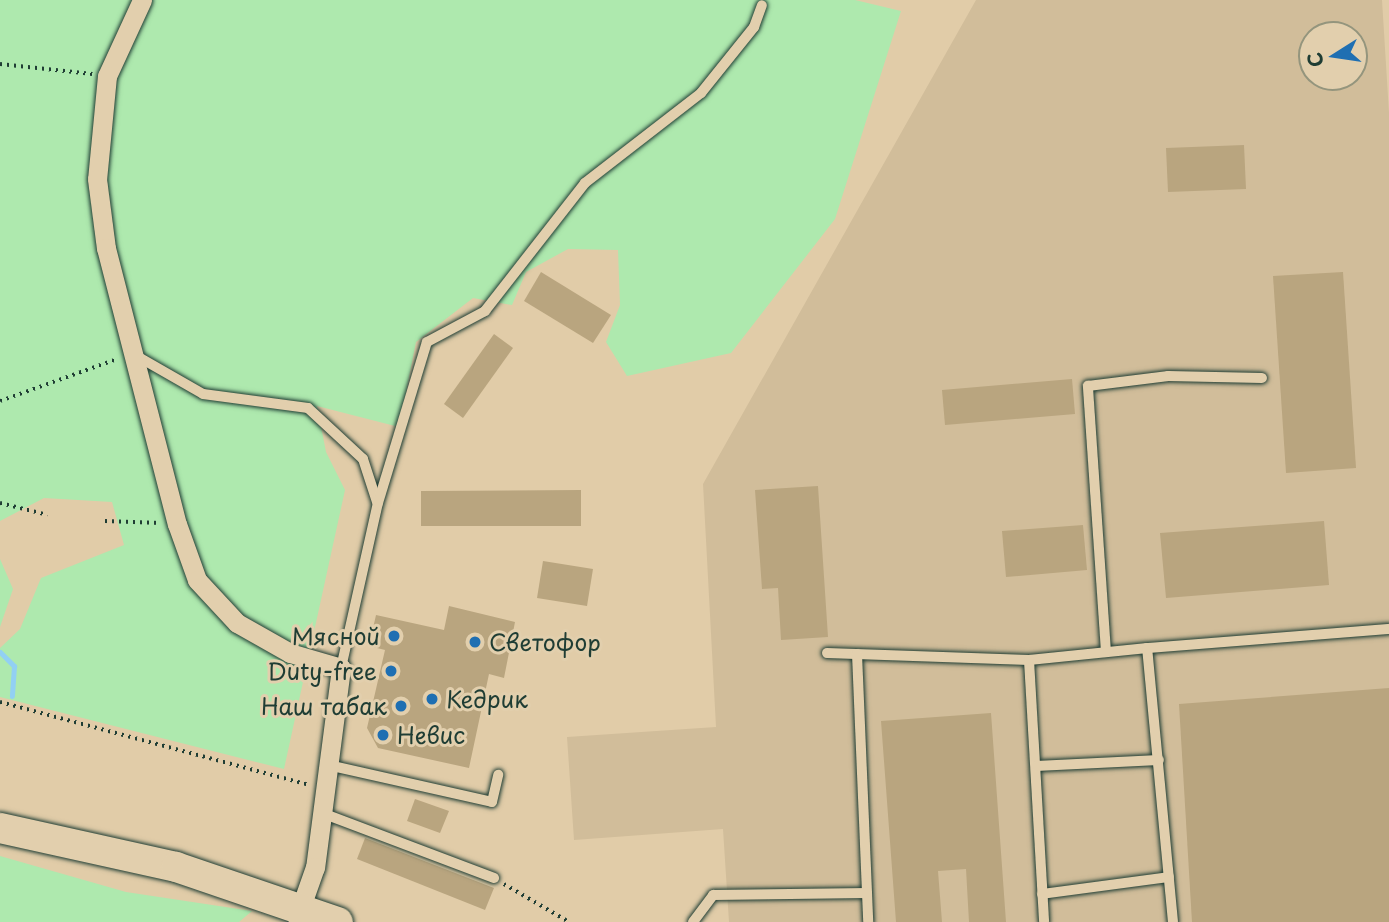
<!DOCTYPE html>
<html>
<head>
<meta charset="utf-8">
<style>
  body { margin:0 }
  #map { position:relative; width:1389px; height:922px; overflow:hidden; background:#e1cca8; font-family:"Playpen Sans",sans-serif }
  div>[style] { position:absolute }
  .built>* { inset:0; background:#d1bd9a }
  .green>* { inset:0; background:#aee9ae }
  .stream>* { height:5px; margin:-2.5px; padding:0 2.5px; transform-origin:2.5px; border-radius:2.5px; background:#92d0f3 }
  .building>* { inset:0; background:#b9a57f }
  .path>* { height:3.5px; margin-top:-1.75px; transform-origin:0; background:repeating-linear-gradient(90deg,#1f3d34 0 2px,transparent 0 7px) }
  .roads { filter:drop-shadow(0 0 2px #1f3d34) drop-shadow(0 0 2px #1f3d34) }
  .service>* { height:10px; margin:-5px; padding:0 5px; transform-origin:5px; border-radius:5px; background:#e2cfad }
  .minor>* { height:19px; margin:-9.5px; padding:0 9.5px; transform-origin:9.5px; border-radius:9.5px; background:#e2cfad }
  .primary>* { height:30px; margin:-15px; padding:0 15px; transform-origin:15px; border-radius:15px; background:#e2cfad }
  .dots>* { width:19px; height:19px; translate:-50% -50%; box-sizing:border-box; border:4px solid #e2cfad; border-radius:50% }
  span { translate:-50% -50%; white-space:nowrap; text-align:center; line-height:1.15; -webkit-text-stroke:6px #e2cfad; paint-order:stroke }
  .poi-label { font-size:23px; color:#1f3d34 }
  .right { translate:-100% -50%; text-align:right }
  .left { translate:0 -50%; text-align:left }
  .north { position:absolute; left:1298px; top:21px; width:70px; height:70px; box-sizing:border-box; background:#e2cfad; border:2px solid #94957d; border-radius:50%; rotate:258deg; font-size:19px; font-weight:700; line-height:28px; text-align:center; color:#1f3d34 }
  .north::after { content:''; display:block; margin:auto; width:24px; height:32px; background:#1f6fb2; clip-path:polygon(50% 0,100% 100%,50% 72%,0 100%) }
</style>
</head>
<body>
<div id="map">
  <div class="built">
    <div style="clip-path:polygon(evenodd,976px 0,1382px 0,1389px 113px,1389px 922px,729px 922px,723px 829px,574px 840px,567px 737px,716px 727px,703px 484px,976px 0,1312px 35px,1354px 35px,1354px 77px,1312px 77px,1312px 35px)"></div>
  </div>
  <div class="green">
    <div style="clip-path:polygon(0 0,855px 0,901px 11px,835px 219px,731px 353px,627px 376px,606px 342px,620px 305px,618px 250px,568px 249px,526px 272px,512px 305px,473px 298px,416px 342px,399px 427px,317px 406px,326px 452px,345px 490px,284px 769px,0 697px,0 648px,20px 629px,41px 578px,124px 545px,112px 502px,44px 498px,0 521px)"></div>
    <div style="clip-path:polygon(0 559px,13px 589px,0 627px)"></div>
    <div style="clip-path:polygon(0 856px,126px 892px,252px 911px,239px 922px,0 922px)"></div>
  </div>
  <div class="stream">
    <div style="left:0;top:652px;width:20px;rotate:45deg"></div>
    <div style="left:14px;top:666px;width:30px;rotate:94deg"></div>
  </div>
  <div class="building">
    <div style="clip-path:polygon(1244px 145px,1246px 189px,1168px 192px,1166px 148px)"></div>
    <div style="clip-path:polygon(541px 272px,611px 315px,593px 343px,524px 301px)"></div>
    <div style="clip-path:polygon(1343px 272px,1356px 468px,1286px 473px,1273px 276px)"></div>
    <div style="clip-path:polygon(494px 334px,513px 348px,463px 418px,444px 404px)"></div>
    <div style="clip-path:polygon(1072px 379px,1075px 414px,945px 425px,942px 390px)"></div>
    <div style="clip-path:polygon(818px 486px,828px 637px,781px 640px,778px 588px,762px 589px,755px 490px)"></div>
    <div style="clip-path:polygon(581px 490px,581px 526px,421px 526px,421px 491px)"></div>
    <div style="clip-path:polygon(1324px 521px,1329px 585px,1166px 598px,1160px 533px)"></div>
    <div style="clip-path:polygon(1083px 525px,1087px 570px,1006px 577px,1002px 531px)"></div>
    <div style="clip-path:polygon(543px 561px,593px 569px,587px 606px,537px 598px)"></div>
    <div style="clip-path:polygon(449px 606px,515px 622px,504px 678px,489px 674px,469px 768px,378px 748px,367px 728px,385px 650px,369px 646px,376px 615px,444px 630px)"></div>
    <div style="clip-path:polygon(1389px 688px,1389px 922px,1192px 922px,1179px 704px)"></div>
    <div style="clip-path:polygon(991px 713px,1006px 922px,969px 922px,966px 869px,938px 871px,942px 922px,896px 922px,881px 721px)"></div>
    <div style="clip-path:polygon(415px 799px,449px 811px,440px 833px,407px 821px)"></div>
    <div style="clip-path:polygon(365px 838px,494px 888px,485px 910px,357px 859px)"></div>
  </div>
  <div class="path">
    <div style="left:0;top:64px;width:93px;rotate:6.2deg"></div>
    <div style="left:0;top:401px;width:124px;rotate:-19.7deg"></div>
    <div style="left:0;top:503px;width:49px;rotate:14deg"></div>
    <div style="left:105px;top:521px;width:56px;rotate:2deg"></div>
    <div style="left:0;top:702px;width:320px;rotate:15deg"></div>
    <div style="left:504px;top:884px;width:75px;rotate:30.3deg"></div>
  </div>
  <div class="roads">
    <div class="service">
      <div style="left:135px;top:355px;width:78px;rotate:29.8deg"></div>
      <div style="left:203px;top:394px;width:106px;rotate:7.6deg"></div>
      <div style="left:308px;top:408px;width:75px;rotate:42.8deg"></div>
      <div style="left:363px;top:459px;width:45px;rotate:72deg"></div>
      <div style="left:1106px;top:652px;width:267px;rotate:-93.9deg"></div>
      <div style="left:1088px;top:386px;width:81px;rotate:-7.1deg"></div>
      <div style="left:1168px;top:376px;width:94px;rotate:1.2deg"></div>
      <div style="left:827px;top:653px;width:202px;rotate:2deg"></div>
      <div style="left:1029px;top:660px;width:119px;rotate:-5.8deg"></div>
      <div style="left:857px;top:654px;width:268px;rotate:87.6deg"></div>
      <div style="left:1029px;top:660px;width:262px;rotate:86.7deg"></div>
      <div style="left:341px;top:668px;width:169px;rotate:-77.4deg"></div>
      <div style="left:378px;top:503px;width:168px;rotate:-73.1deg"></div>
      <div style="left:427px;top:342px;width:66px;rotate:-28.1deg"></div>
      <div style="left:485px;top:311px;width:162px;rotate:-52deg"></div>
      <div style="left:585px;top:183px;width:147px;rotate:-37.8deg"></div>
      <div style="left:701px;top:93px;width:85px;rotate:-51.2deg"></div>
      <div style="left:754px;top:27px;width:23px;rotate:-70deg"></div>
      <div style="left:328px;top:765px;width:168px;rotate:12.7deg"></div>
      <div style="left:492px;top:802px;width:28px;rotate:-77deg"></div>
      <div style="left:1036px;top:766px;width:123px;rotate:-2.8deg"></div>
      <div style="left:322px;top:813px;width:184px;rotate:20.7deg"></div>
      <div style="left:1042px;top:894px;width:128px;rotate:-7.6deg"></div>
      <div style="left:693px;top:922px;width:34px;rotate:-53deg"></div>
      <div style="left:713px;top:895px;width:154px;rotate:-0.7deg"></div>
      <div style="left:1173px;top:922px;width:275px;rotate:-95.4deg"></div>
      <div style="left:1147px;top:648px;width:243px;rotate:-4.5deg"></div>
    </div>
    <div class="minor">
      <div style="left:142px;top:0;width:84px;rotate:114.7deg"></div>
      <div style="left:107px;top:76px;width:103px;rotate:95.5deg"></div>
      <div style="left:97px;top:179px;width:70px;rotate:82.6deg"></div>
      <div style="left:106px;top:248px;width:285px;rotate:75.6deg"></div>
      <div style="left:177px;top:524px;width:59px;rotate:70.3deg"></div>
      <div style="left:197px;top:580px;width:59px;rotate:47.1deg"></div>
      <div style="left:237px;top:623px;width:61px;rotate:29.5deg"></div>
      <div style="left:290px;top:653px;width:53px;rotate:16.4deg"></div>
      <div style="left:341px;top:668px;width:201px;rotate:97.4deg"></div>
      <div style="left:315px;top:867px;width:54px;rotate:109.4deg"></div>
    </div>
    <div class="primary">
      <div style="left:0;top:828px;width:180px;rotate:12.5deg"></div>
      <div style="left:176px;top:867px;width:171px;rotate:18.8deg"></div>
    </div>
  </div>
  <div class="dots">
    <div style="left:394px;top:636px;background:#1f6fb2"></div>
    <div style="left:475px;top:642px;background:#1f6fb2"></div>
    <div style="left:391px;top:671px;background:#1f6fb2"></div>
    <div style="left:432px;top:699px;background:#1f6fb2"></div>
    <div style="left:401px;top:706px;background:#1f6fb2"></div>
    <div style="left:383px;top:735px;background:#1f6fb2"></div>
  </div>
  <div class="poi-label">
    <span class="right" style="left:380px;top:636px">Мясной</span>
    <span class="left" style="left:489px;top:642px">Светофор</span>
    <span class="right" style="left:377px;top:671px">Duty-free</span>
    <span class="left" style="left:446px;top:699px">Кедрик</span>
    <span class="right" style="left:387px;top:706px">Наш табак</span>
    <span class="left" style="left:397px;top:735px">Невис</span>
  </div>
  <div class="north">С</div>
</div>
</body>
</html>
